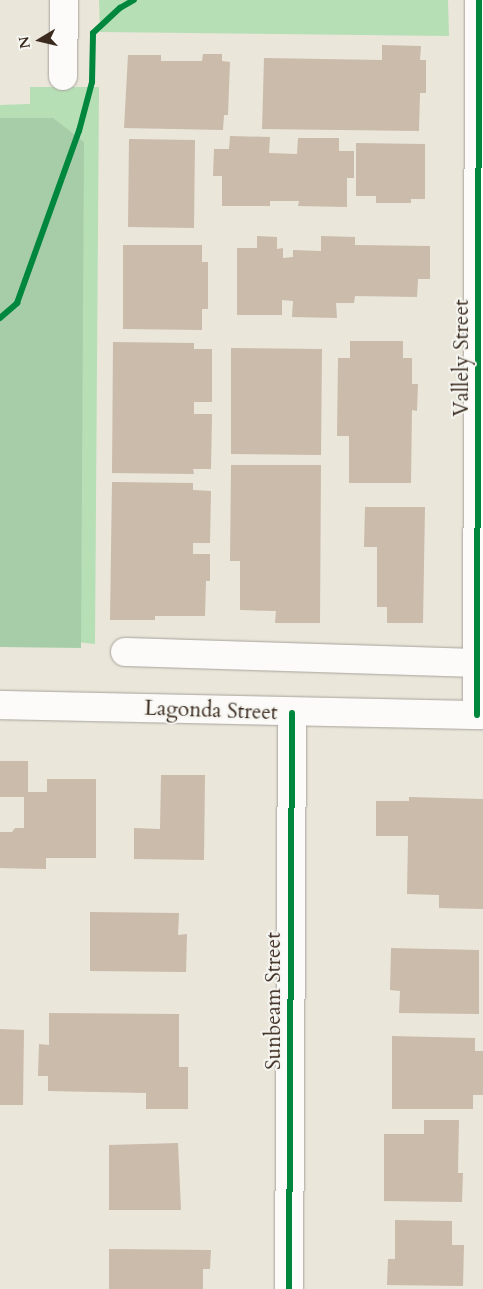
<!DOCTYPE html>
<html>
<head>
<meta charset="utf-8">
<style>
  body { margin:0 }
  #map { position:relative; width:483px; height:1289px; overflow:hidden; background:#eae6da; font-family:Cardo,serif }
  div>[style] { position:absolute }
  .green>* { inset:0; background:#b6dfb5 }
  .forest>* { inset:0; background:#a7cda8 }
  .building>* { inset:0; background:#cabbab }
  .roads { filter:drop-shadow(0 0 1px #a7a39b) drop-shadow(0 0 1px #a7a39b) }
  .minor>* { height:28px; margin:-14px; padding:0 14px; transform-origin:14px; border-radius:14px; background:#fcfbf9 }
  .cycleway>* { height:6px; margin:-3px; padding:0 3px; transform-origin:3px; border-radius:3px; background:#00873e }
  span { translate:-50% -50%; white-space:nowrap; text-align:center; line-height:1.15; -webkit-text-stroke:4px #f6f6f2; paint-order:stroke }
  .street-label { font-size:21px; color:#3b2a1e }
  .north { position:absolute; left:15px; top:15px; width:50px; height:50px; -webkit-text-stroke:4px #f6f6f2; paint-order:stroke; rotate:261deg; font-size:14px; font-weight:700; line-height:20px; text-align:center; color:#3b2a1e }
  .north::after { content:''; display:block; margin:auto; width:18px; height:22px; background:#3b2a1e; clip-path:polygon(50% 0,100% 100%,50% 72%,0 100%) }
</style>
</head>
<body>
<div id="map">
  <div class="green">
    <div style="clip-path:polygon(99px 0,448px 0,449px 36px,100px 32px)"></div>
    <div style="clip-path:polygon(30px 87px,99px 87px,95px 644px,0 634px,0 105px,30px 104px)"></div>
  </div>
  <div class="forest">
    <div style="clip-path:polygon(0 118px,53px 118px,84px 142px,81px 648px,0 647px)"></div>
  </div>
  <div class="building">
    <div style="clip-path:polygon(382px 45px,421px 46px,420px 60px,426px 60px,426px 93px,420px 93px,419px 131px,262px 129px,264px 58px,382px 60px)"></div>
    <div style="clip-path:polygon(203px 54px,222px 54px,222px 61px,230px 62px,228px 115px,224px 115px,223px 130px,124px 128px,128px 55px,161px 55px,161px 61px,202px 61px)"></div>
    <div style="clip-path:polygon(230px 136px,270px 137px,269px 153px,297px 154px,298px 138px,339px 138px,339px 151px,354px 151px,354px 178px,347px 178px,347px 207px,298px 206px,299px 201px,270px 201px,270px 206px,222px 206px,222px 176px,213px 176px,214px 149px,229px 149px)"></div>
    <div style="clip-path:polygon(129px 139px,195px 140px,194px 228px,128px 227px)"></div>
    <div style="clip-path:polygon(356px 143px,425px 144px,425px 199px,411px 199px,411px 203px,376px 203px,376px 196px,356px 196px)"></div>
    <div style="clip-path:polygon(257px 236px,277px 237px,277px 249px,283px 248px,283px 258px,293px 257px,293px 250px,321px 251px,321px 236px,355px 237px,355px 245px,430px 246px,430px 279px,418px 279px,417px 297px,355px 296px,354px 303px,336px 303px,337px 318px,292px 317px,293px 301px,282px 300px,282px 315px,237px 315px,237px 248px,257px 248px)"></div>
    <div style="clip-path:polygon(123px 245px,202px 245px,202px 262px,208px 262px,208px 309px,202px 309px,202px 330px,123px 329px)"></div>
    <div style="clip-path:polygon(350px 341px,403px 341px,403px 358px,412px 358px,412px 384px,418px 384px,417px 411px,412px 410px,411px 483px,349px 483px,349px 436px,337px 436px,338px 358px,350px 358px)"></div>
    <div style="clip-path:polygon(113px 342px,194px 343px,194px 349px,212px 349px,212px 402px,194px 402px,194px 414px,212px 414px,211px 469px,193px 469px,194px 474px,112px 473px)"></div>
    <div style="clip-path:polygon(231px 348px,322px 349px,321px 455px,231px 454px)"></div>
    <div style="clip-path:polygon(231px 465px,321px 465px,320px 623px,275px 623px,276px 611px,240px 610px,240px 561px,230px 561px)"></div>
    <div style="clip-path:polygon(112px 482px,193px 483px,193px 490px,211px 491px,210px 543px,193px 543px,193px 554px,210px 554px,210px 581px,206px 581px,205px 616px,155px 616px,155px 620px,110px 620px)"></div>
    <div style="clip-path:polygon(365px 507px,425px 507px,423px 623px,387px 623px,387px 607px,377px 607px,377px 547px,364px 547px)"></div>
    <div style="clip-path:polygon(0 761px,28px 761px,28px 792px,47px 792px,47px 779px,96px 779px,96px 858px,46px 858px,46px 869px,0 868px,0 832px,12px 832px,15px 828px,24px 828px,24px 797px,0 797px)"></div>
    <div style="clip-path:polygon(161px 775px,205px 775px,204px 860px,134px 859px,134px 828px,160px 829px)"></div>
    <div style="clip-path:polygon(409px 797px,483px 799px,483px 909px,439px 908px,439px 895px,407px 894px,408px 836px,376px 836px,376px 801px,409px 801px)"></div>
    <div style="clip-path:polygon(90px 912px,179px 913px,178px 935px,187px 934px,186px 972px,90px 971px)"></div>
    <div style="clip-path:polygon(391px 948px,479px 950px,479px 1014px,399px 1013px,400px 991px,390px 990px)"></div>
    <div style="clip-path:polygon(49px 1013px,179px 1014px,179px 1067px,188px 1067px,188px 1109px,146px 1109px,146px 1093px,48px 1091px,48px 1076px,38px 1076px,39px 1044px,49px 1045px)"></div>
    <div style="clip-path:polygon(0 1029px,24px 1030px,23px 1105px,0 1105px)"></div>
    <div style="clip-path:polygon(392px 1036px,475px 1038px,475px 1051px,483px 1051px,483px 1095px,473px 1095px,473px 1109px,392px 1109px)"></div>
    <div style="clip-path:polygon(424px 1120px,459px 1120px,458px 1173px,463px 1173px,462px 1202px,384px 1201px,384px 1134px,424px 1134px)"></div>
    <div style="clip-path:polygon(178px 1143px,181px 1210px,109px 1210px,109px 1145px)"></div>
    <div style="clip-path:polygon(395px 1220px,452px 1221px,452px 1245px,464px 1245px,463px 1286px,387px 1285px,388px 1259px,395px 1259px)"></div>
    <div style="clip-path:polygon(109px 1249px,211px 1250px,210px 1269px,203px 1269px,203px 1289px,109px 1289px)"></div>
  </div>
  <div class="roads">
    <div class="minor">
      <div style="left:63px;top:76px;width:76px;rotate:-89.2deg"></div>
      <div style="left:125px;top:652px;width:353px;rotate:1.8deg"></div>
      <div style="left:0;top:705px;width:483px;rotate:1.2deg"></div>
      <div style="left:477px;top:715px;width:715px;rotate:-89.84deg"></div>
      <div style="left:289px;top:1289px;width:576px;rotate:-89.7deg"></div>
    </div>
  </div>
  <div class="cycleway">
    <div style="left:0;top:318px;width:23px;rotate:-41deg"></div>
    <div style="left:17px;top:303px;width:183px;rotate:-70.2deg"></div>
    <div style="left:79px;top:131px;width:51px;rotate:-75.1deg"></div>
    <div style="left:92px;top:82px;width:49px;rotate:-88.8deg"></div>
    <div style="left:93px;top:33px;width:37px;rotate:-43deg"></div>
    <div style="left:120px;top:8px;width:16px;rotate:-30deg"></div>
    <div style="left:477px;top:715px;width:715px;rotate:-89.84deg"></div>
    <div style="left:289px;top:1289px;width:576px;rotate:-89.7deg"></div>
  </div>
  <div class="street-label">
    <span style="left:462px;top:358px;rotate:-90deg">Vallely Street</span>
    <span style="left:211px;top:711px;rotate:2deg">Lagonda Street</span>
    <span style="left:274px;top:1001px;rotate:-90deg">Sunbeam Street</span>
  </div>
  <div class="north">N</div>
</div>
</body>
</html>
